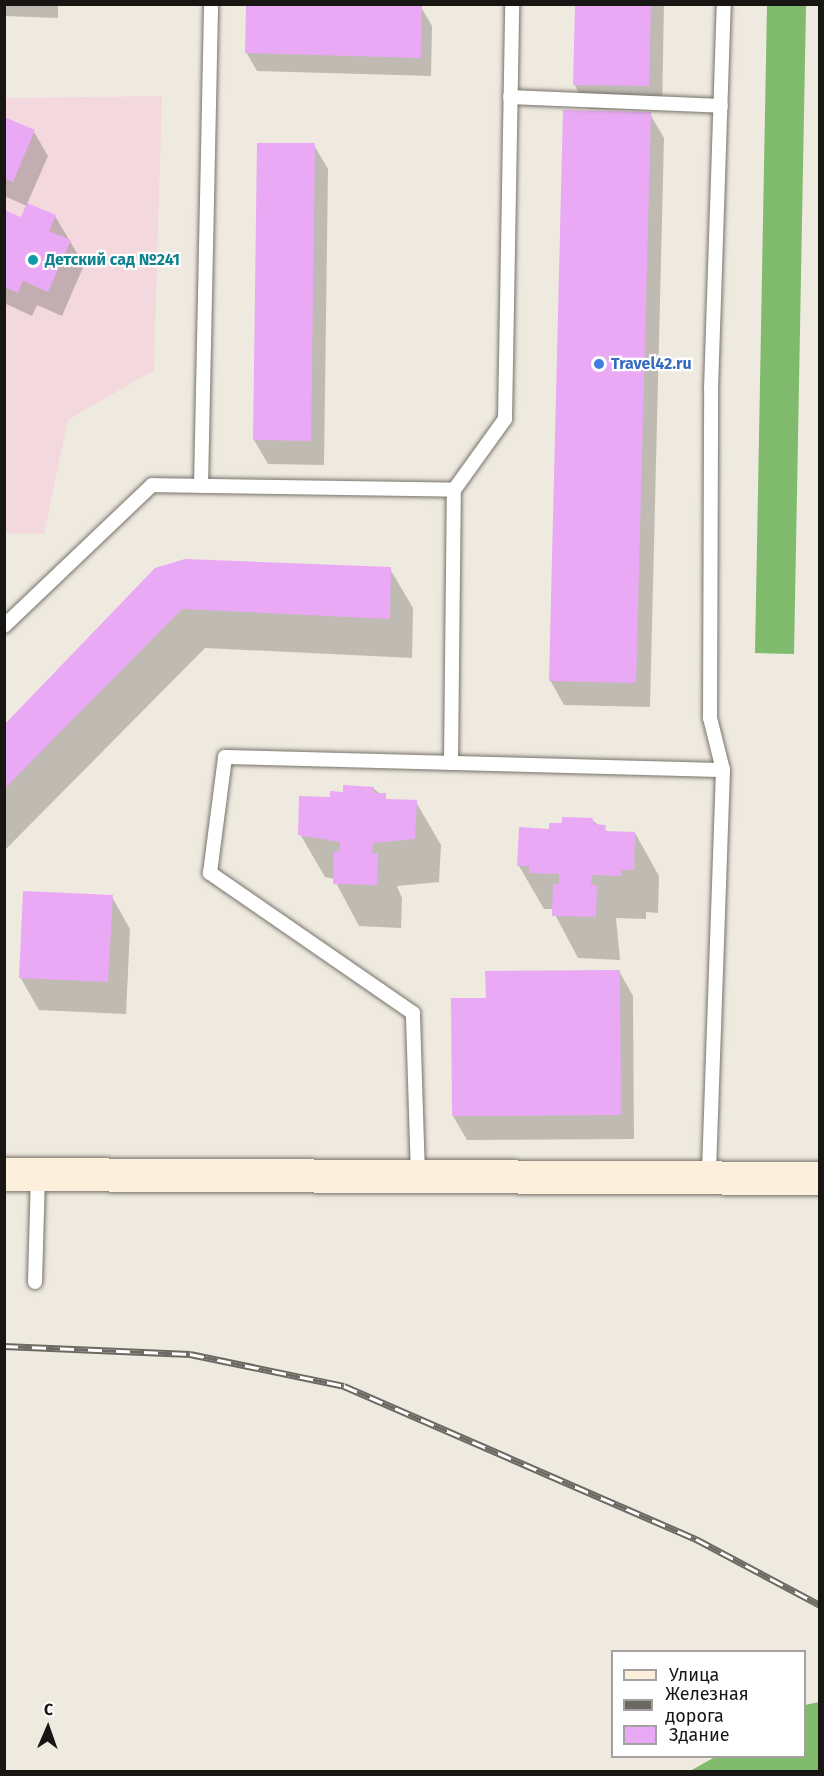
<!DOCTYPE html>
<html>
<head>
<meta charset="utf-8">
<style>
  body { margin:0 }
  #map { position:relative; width:824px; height:1776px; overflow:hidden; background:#efeae0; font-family:"Fira Sans",sans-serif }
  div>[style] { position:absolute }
  .education>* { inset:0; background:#f3d9de }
  .forest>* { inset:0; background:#80ba6c }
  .shadow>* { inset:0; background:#0003 }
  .building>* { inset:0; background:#e9a9f4 }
  .roads { filter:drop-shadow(0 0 2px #77736a) drop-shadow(0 0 2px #77736a) }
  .lane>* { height:14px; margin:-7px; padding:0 7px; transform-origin:7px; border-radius:7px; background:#fff }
  .secondary>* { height:33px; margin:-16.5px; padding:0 16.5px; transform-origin:16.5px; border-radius:16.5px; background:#fcefdb }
  .rail>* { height:7px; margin-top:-3.5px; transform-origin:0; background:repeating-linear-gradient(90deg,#fff 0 14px,#6c6963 0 28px); box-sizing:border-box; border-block:2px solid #6c6963 }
  .dots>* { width:16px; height:16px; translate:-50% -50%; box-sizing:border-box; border:3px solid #fff; border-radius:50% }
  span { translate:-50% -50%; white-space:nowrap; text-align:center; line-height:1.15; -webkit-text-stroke:4.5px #fff; paint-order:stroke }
  .culture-label { font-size:16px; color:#0d838f; font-weight:700 }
  .left { translate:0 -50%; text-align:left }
  .shop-label { font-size:16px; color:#366cbe; font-weight:700 }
  .frame { position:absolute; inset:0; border:6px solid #181613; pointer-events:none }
  .legend { position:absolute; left:611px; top:1650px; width:195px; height:108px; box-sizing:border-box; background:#fff; border:2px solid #a3a2a1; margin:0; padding:8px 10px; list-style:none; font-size:18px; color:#181613 }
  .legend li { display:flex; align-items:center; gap:12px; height:30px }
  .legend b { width:30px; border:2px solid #a3a2a1 }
  .north { position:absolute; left:18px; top:1698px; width:60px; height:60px; -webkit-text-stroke:4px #fff; paint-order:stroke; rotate:2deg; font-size:16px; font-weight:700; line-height:24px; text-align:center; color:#181613 }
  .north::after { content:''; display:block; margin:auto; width:21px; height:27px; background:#181613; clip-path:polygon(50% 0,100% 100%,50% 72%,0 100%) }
</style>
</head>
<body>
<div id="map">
  <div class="education">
    <div style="clip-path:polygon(162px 96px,154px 370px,68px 420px,44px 534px,5px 533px,5px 98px)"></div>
  </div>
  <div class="forest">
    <div style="clip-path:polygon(767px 5px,806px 5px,794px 654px,755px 653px)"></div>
    <div style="clip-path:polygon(819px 1702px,819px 1771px,690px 1771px,715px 1757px,804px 1756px,805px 1705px)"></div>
  </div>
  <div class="shadow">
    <div style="clip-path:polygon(4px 4px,58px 4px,58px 18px,4px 16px)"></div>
    <div style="clip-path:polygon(248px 4px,421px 7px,432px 26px,431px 76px,257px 71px,246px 52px)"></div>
    <div style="clip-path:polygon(576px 4px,664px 4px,662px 110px,588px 109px,574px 84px)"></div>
    <div style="clip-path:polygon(650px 114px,664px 138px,650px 707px,564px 705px,550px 680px)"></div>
    <div style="clip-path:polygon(4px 119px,34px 132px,48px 156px,27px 204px,55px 216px,84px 265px,62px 316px,37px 305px,32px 316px,4px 303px,4px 212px,22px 219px,27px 206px,4px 196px)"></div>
    <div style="clip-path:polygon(259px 144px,314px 145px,328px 169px,324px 465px,268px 464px,254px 440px)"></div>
    <div style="clip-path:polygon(390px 569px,413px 608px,412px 658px,205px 648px,4px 851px,4px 727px,155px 570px)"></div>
    <div style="clip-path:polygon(373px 788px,389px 801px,416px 802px,441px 845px,439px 882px,397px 886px,402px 898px,401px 928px,359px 926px,334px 879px,325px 877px,300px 834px,331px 799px)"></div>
    <div style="clip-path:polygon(592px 820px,608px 832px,635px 833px,659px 876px,658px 913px,646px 912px,646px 919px,616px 918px,620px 960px,578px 958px,552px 909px,544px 909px,519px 866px,550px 830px)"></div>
    <div style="clip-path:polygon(112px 897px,130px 929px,126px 1014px,39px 1010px,20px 977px)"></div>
    <div style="clip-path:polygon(619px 971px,633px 996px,634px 1139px,467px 1140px,453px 1116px,452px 999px,487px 999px)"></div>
  </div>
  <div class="building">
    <div style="clip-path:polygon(246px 4px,422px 6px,421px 58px,245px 53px)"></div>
    <div style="clip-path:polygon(575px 4px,651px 4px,649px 86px,573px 85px)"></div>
    <div style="clip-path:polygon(563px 110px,651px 112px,636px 683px,549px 681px)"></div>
    <div style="clip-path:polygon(4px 117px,35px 130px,13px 182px,4px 178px)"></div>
    <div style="clip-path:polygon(257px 143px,315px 143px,311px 441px,253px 440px)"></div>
    <div style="clip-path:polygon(27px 203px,56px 215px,49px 231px,71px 240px,48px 292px,23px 281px,18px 293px,4px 287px,4px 210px,21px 217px)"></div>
    <div style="clip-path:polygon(185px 559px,391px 567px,390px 619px,182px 609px,4px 789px,4px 725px,155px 568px)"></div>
    <div style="clip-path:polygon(343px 785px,374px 787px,374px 793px,386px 793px,386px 799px,417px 800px,415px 839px,373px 843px,372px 853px,378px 853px,377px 885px,333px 884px,334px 851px,340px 852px,340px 842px,298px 835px,299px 796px,330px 797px,330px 791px,343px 792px)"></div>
    <div style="clip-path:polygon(562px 817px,593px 818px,593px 824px,606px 825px,605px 831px,635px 832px,634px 870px,622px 870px,622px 876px,592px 875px,591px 885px,597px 885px,596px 917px,552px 916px,553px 883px,559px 884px,559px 874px,529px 873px,529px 866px,517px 866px,519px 827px,549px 829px,549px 823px,562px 823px)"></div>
    <div style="clip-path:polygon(23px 891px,113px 895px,108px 982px,19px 978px)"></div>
    <div style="clip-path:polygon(620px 970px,621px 1115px,452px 1116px,451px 998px,486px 998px,485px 971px)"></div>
  </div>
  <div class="roads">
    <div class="lane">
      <div style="left:510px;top:97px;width:211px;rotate:2.4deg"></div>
      <div style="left:201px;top:486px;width:482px;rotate:-88.8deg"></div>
      <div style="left:4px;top:626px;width:204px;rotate:-43.6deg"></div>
      <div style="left:152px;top:485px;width:302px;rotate:0.9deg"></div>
      <div style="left:454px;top:490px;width:87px;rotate:-54.3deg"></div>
      <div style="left:505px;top:419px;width:415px;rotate:-89deg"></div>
      <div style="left:451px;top:763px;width:273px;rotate:-89.4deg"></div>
      <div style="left:723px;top:770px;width:54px;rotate:-104deg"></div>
      <div style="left:710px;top:718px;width:329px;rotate:-89.8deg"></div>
      <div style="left:711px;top:389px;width:385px;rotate:-88.1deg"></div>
      <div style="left:418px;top:1176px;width:163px;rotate:-91.8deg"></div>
      <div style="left:413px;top:1013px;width:247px;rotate:-145.4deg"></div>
      <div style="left:210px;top:873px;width:117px;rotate:-82.6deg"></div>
      <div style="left:225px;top:757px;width:498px;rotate:1.5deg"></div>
      <div style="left:723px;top:770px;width:407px;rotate:92deg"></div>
      <div style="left:35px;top:1282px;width:107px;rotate:-88.4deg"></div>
    </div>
    <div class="secondary">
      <div style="left:4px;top:1174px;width:816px;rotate:0.28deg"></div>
    </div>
  </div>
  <div class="rail">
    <div style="left:4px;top:1346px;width:186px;rotate:2.5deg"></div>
    <div style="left:190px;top:1354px;width:157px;rotate:11.7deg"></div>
    <div style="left:344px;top:1386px;width:384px;rotate:23.5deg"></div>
    <div style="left:696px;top:1539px;width:140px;rotate:28deg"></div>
  </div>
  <div class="dots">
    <div style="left:33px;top:260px;background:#0f9aa8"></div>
    <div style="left:599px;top:364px;background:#3f7fe0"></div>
  </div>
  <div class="culture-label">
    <span class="left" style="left:45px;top:260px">Детский сад №241</span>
  </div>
  <div class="shop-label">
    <span class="left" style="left:611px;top:364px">Travel42.ru</span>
  </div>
  <div class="frame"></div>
  <ul class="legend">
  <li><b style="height:8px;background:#fcefdb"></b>Улица</li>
  <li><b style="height:8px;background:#6c6963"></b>Железная дорога</li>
  <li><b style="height:16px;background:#e9a9f4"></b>Здание</li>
  </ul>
  <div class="north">С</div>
</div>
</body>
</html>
